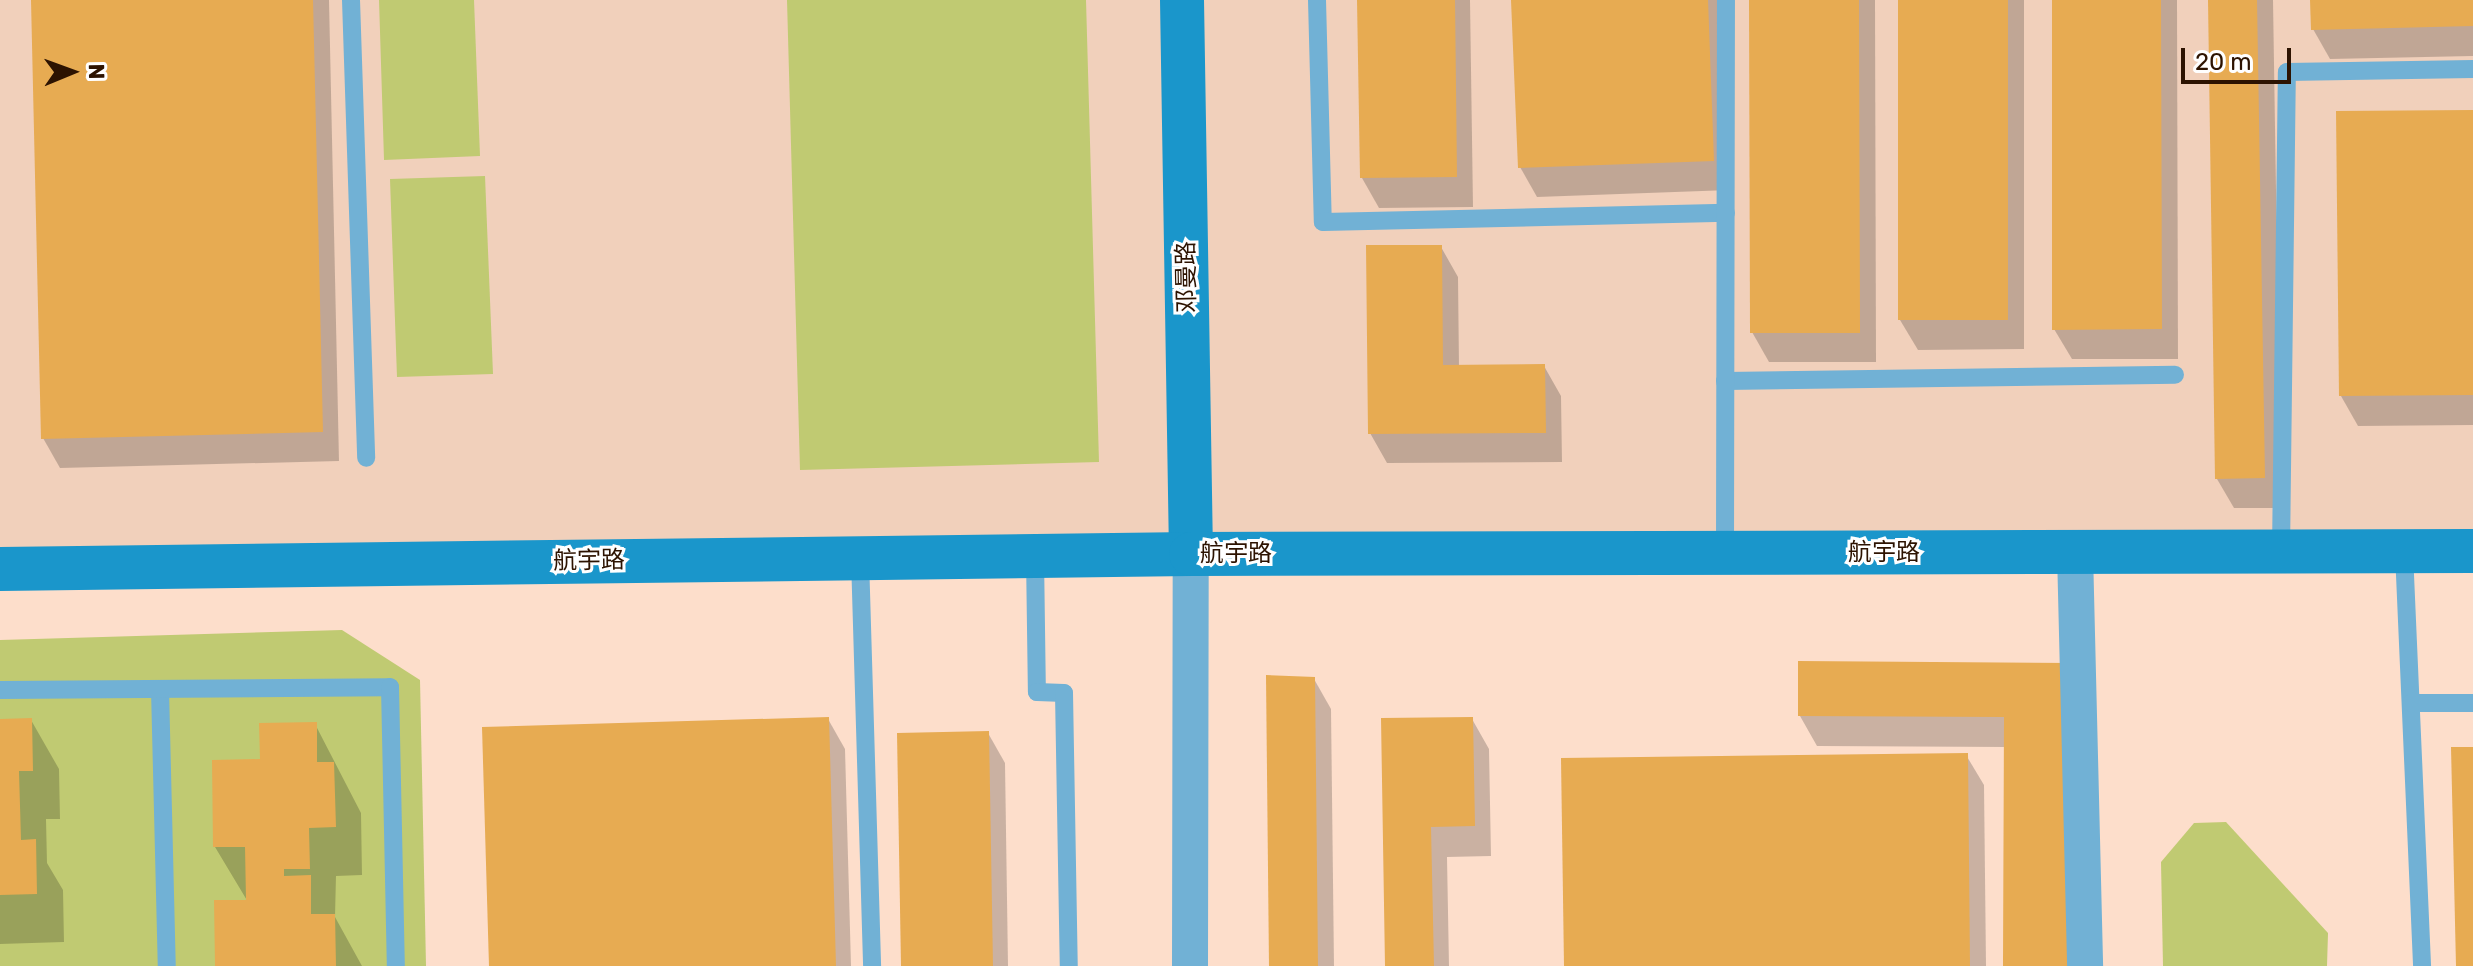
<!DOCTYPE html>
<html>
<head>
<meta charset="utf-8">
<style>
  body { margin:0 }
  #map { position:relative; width:2473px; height:966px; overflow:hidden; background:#fddecb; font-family:Rubik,"Noto Sans SC",sans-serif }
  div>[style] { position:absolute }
  .built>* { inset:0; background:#f1d0bb }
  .green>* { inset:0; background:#c0ca72 }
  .shadow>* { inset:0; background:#0003 }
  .building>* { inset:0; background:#e7ab52 }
  .lane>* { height:18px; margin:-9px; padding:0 9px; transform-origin:9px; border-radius:9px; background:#71b1d5 }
  .street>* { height:36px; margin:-18px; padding:0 18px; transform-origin:18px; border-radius:18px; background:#71b1d5 }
  .secondary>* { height:44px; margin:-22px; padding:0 22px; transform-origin:22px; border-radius:22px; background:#1a96cb }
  span { translate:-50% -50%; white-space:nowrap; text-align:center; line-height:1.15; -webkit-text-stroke:6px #fff; paint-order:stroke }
  .street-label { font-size:24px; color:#2d1301 }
  .north { position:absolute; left:32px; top:32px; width:80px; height:80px; -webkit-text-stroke:6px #fff; paint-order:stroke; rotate:89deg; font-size:22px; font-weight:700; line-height:32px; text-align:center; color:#2d1301 }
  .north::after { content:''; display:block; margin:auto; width:28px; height:36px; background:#2d1301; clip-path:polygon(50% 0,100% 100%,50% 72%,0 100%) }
  .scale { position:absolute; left:2181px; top:48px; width:110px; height:36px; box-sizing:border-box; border:4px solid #2d1301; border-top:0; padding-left:10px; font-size:24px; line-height:28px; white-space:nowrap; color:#2d1301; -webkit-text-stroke:6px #fff; paint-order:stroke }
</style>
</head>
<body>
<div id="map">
  <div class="built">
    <div style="clip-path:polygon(0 0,2473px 0,2473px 551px,0 569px)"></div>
  </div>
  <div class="green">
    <div style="clip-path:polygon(379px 0,474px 0,480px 156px,384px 160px)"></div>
    <div style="clip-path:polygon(787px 0,1086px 0,1099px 462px,800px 470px)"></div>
    <div style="clip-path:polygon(485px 176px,493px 374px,397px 377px,390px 179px)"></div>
    <div style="clip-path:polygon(342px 630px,420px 680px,426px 966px,0 966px,0 640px)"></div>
    <div style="clip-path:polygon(2226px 822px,2328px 933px,2327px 966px,2163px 966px,2161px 862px,2194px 823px)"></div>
  </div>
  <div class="shadow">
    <div style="clip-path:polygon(33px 0,329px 0,339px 461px,60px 468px,43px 438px)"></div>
    <div style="clip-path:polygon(1359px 0,1470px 0,1473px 207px,1379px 208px,1362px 178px)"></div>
    <div style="clip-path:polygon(1513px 0,1723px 0,1730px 190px,1537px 197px,1520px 167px)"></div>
    <div style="clip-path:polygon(1751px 0,1875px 0,1876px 362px,1769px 362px,1752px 332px)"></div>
    <div style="clip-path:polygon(1900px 0,2024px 0,2024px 349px,1918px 350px,1900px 320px)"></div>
    <div style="clip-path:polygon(2054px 0,2177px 0,2178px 359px,2072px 359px,2054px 329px)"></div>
    <div style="clip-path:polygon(2210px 0,2273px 0,2281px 508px,2234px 508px,2217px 479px)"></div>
    <div style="clip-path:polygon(2312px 0,2473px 0,2473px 56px,2330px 59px,2313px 29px)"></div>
    <div style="clip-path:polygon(2473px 112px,2473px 425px,2358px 426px,2341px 396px)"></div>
    <div style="clip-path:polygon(1441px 247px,1458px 277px,1459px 367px,1544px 366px,1561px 396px,1562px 462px,1387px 463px,1370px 433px)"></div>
    <div style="clip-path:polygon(2070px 665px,2005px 966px,2006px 747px,1817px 746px,1800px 716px)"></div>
    <div style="clip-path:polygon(1314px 679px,1331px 709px,1334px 966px,1271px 966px)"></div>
    <div style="clip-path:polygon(828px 719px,845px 749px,851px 966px,491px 966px)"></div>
    <div style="clip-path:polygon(1472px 719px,1489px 749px,1491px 856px,1447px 857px,1449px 966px,1387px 966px,1383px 720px)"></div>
    <div style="clip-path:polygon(31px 720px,59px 769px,60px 819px,46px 819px,47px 863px,63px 890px,64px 942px,0 944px,0 721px)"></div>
    <div style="clip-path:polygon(315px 724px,361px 813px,362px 875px,336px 876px,335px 917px,362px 966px,217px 966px,248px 902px,215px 847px,262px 761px)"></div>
    <div style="clip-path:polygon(988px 733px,1005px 763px,1008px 966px,903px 966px)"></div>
    <div style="clip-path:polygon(1966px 755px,1984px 785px,1986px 966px,1566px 966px)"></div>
  </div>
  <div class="building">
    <div style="clip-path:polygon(31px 0,313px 0,323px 432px,41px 439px)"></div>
    <div style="clip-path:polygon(1357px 0,1455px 0,1457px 177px,1360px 178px)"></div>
    <div style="clip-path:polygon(1511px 0,1708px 0,1714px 161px,1518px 168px)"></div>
    <div style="clip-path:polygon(1749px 0,1859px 0,1860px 333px,1750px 333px)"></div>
    <div style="clip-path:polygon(1898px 0,2008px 0,2008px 320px,1898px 320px)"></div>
    <div style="clip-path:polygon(2052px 0,2161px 0,2162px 329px,2052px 330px)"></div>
    <div style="clip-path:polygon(2208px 0,2257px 0,2265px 478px,2215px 479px)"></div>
    <div style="clip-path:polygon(2310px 0,2473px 0,2473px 26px,2311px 30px)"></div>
    <div style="clip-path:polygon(2473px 110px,2473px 395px,2339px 396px,2336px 111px)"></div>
    <div style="clip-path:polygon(1366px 245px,1442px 245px,1443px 365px,1545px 364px,1546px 433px,1368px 434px)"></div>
    <div style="clip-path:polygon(1798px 661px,2071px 663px,2070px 966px,2003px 966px,2004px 717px,1798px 716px)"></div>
    <div style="clip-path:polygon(1266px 675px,1315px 677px,1318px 966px,1269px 966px)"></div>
    <div style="clip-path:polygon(829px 717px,836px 966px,489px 966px,482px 727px)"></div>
    <div style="clip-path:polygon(1473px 717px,1475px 826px,1431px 827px,1434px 966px,1385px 966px,1381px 718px)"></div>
    <div style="clip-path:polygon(32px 718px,33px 771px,19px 771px,21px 840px,36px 839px,37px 894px,0 895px,0 719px)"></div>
    <div style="clip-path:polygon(317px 722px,317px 762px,334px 762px,336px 827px,309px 828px,310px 869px,284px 869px,284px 876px,311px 875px,311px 914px,335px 914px,336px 966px,215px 966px,214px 900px,246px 900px,245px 847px,213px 847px,212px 760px,260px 759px,259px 723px)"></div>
    <div style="clip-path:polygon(989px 731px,993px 966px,901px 966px,897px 733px)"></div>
    <div style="clip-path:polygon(2451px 747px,2473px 747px,2473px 966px,2456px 966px)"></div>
    <div style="clip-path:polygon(1968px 753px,1970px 966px,1564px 966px,1561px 758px)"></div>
  </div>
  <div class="lane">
    <div style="left:351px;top:0;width:458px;rotate:88.1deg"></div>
    <div style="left:1317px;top:0;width:222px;rotate:88.5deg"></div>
    <div style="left:1323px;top:222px;width:403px;rotate:-1.3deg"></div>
    <div style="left:1725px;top:381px;width:450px;rotate:-0.8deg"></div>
    <div style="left:2281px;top:552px;width:480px;rotate:-89.3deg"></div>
    <div style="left:2287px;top:72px;width:186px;rotate:-0.9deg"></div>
    <div style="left:2404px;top:552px;width:414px;rotate:87.5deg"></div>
    <div style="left:1725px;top:553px;width:553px;rotate:-89.9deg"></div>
    <div style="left:1035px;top:556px;width:136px;rotate:89.2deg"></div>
    <div style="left:1037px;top:692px;width:27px;rotate:2deg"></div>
    <div style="left:1064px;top:693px;width:273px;rotate:89deg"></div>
    <div style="left:860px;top:558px;width:408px;rotate:88.3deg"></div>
    <div style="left:160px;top:689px;width:277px;rotate:88.6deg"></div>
    <div style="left:0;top:690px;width:390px;rotate:-0.4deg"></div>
    <div style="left:390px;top:687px;width:279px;rotate:88.8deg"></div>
    <div style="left:2411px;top:703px;width:62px"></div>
  </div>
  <div class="street">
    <div style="left:2075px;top:552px;width:414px;rotate:88.6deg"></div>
    <div style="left:1190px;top:966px;width:412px;rotate:-89.9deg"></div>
  </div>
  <div class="secondary">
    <div style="left:1182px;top:0;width:554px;rotate:89.07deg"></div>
    <div style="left:0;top:569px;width:1191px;rotate:-0.72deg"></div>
    <div style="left:1191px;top:554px;width:1282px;rotate:-0.13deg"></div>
  </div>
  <div class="street-label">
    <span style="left:1187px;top:277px;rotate:-91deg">邓曼路</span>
    <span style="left:1884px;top:553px">航宇路</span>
    <span style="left:1236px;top:554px">航宇路</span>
    <span style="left:589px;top:561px;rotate:-1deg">航宇路</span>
  </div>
  <div class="north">N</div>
  <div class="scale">20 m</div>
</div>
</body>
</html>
